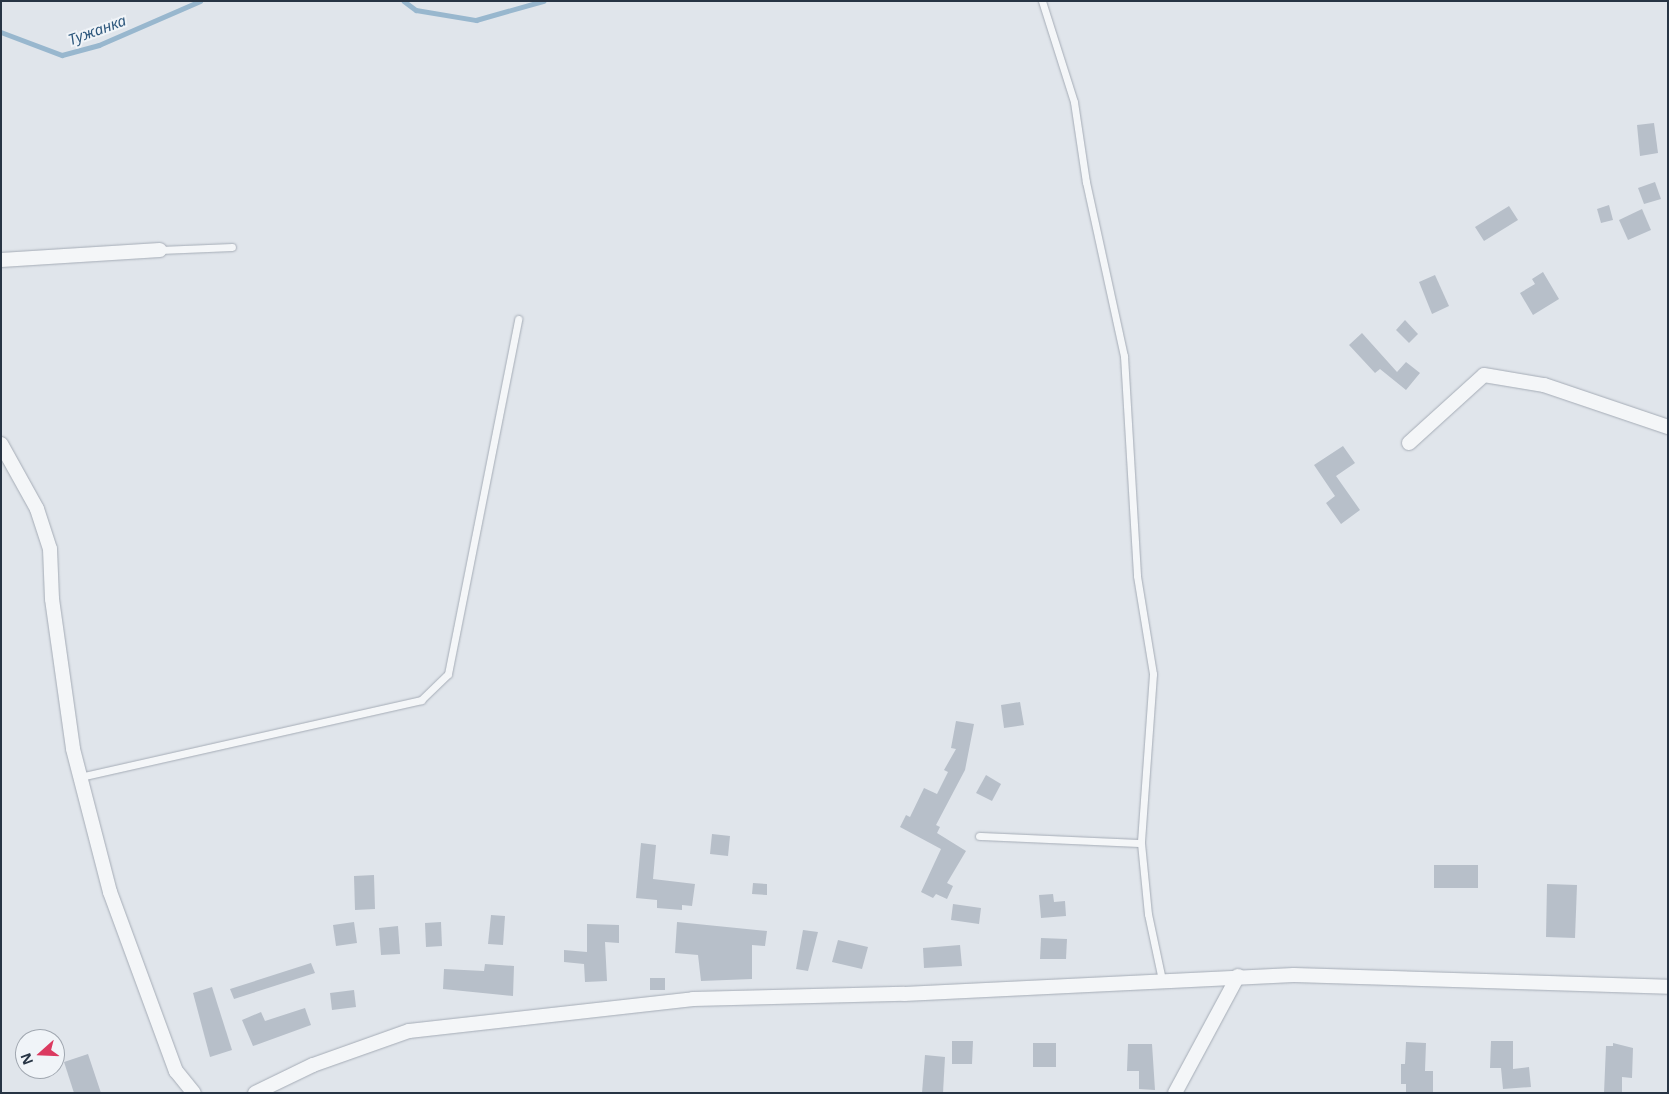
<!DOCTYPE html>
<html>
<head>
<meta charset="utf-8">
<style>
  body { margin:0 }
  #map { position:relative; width:1669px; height:1094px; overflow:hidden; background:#e0e5eb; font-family:"Noto Sans",sans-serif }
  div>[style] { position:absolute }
  .stream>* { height:4.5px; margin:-2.25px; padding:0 2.25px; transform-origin:2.25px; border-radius:2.25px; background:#98b7ce }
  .building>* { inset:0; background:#b7bfc9 }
  .roads { filter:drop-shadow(0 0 1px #a5acb6) drop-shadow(0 0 1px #a5acb6) }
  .lane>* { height:7px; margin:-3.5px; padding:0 3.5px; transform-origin:3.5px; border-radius:3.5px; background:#f4f6f8 }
  .street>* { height:14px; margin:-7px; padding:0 7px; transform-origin:7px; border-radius:7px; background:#f4f6f8 }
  span { translate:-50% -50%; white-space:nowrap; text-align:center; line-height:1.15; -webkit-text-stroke:4px #f0f4f8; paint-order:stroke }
  .water-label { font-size:15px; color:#2d577c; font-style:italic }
  .frame { position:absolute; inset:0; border:2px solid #273444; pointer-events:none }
  .north { position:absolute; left:15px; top:1029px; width:50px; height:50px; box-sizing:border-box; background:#f0f4f8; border:1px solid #a0a7b0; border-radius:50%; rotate:250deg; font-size:14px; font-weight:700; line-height:20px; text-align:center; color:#273444 }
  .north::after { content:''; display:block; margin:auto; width:18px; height:22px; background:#db3a60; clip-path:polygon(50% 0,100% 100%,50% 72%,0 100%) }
</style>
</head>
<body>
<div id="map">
  <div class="stream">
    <div style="left:404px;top:1px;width:15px;rotate:37deg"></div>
    <div style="left:416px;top:10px;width:61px;rotate:9.5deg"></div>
    <div style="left:476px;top:20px;width:70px;rotate:-15.8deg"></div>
    <div style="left:1px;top:32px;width:65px;rotate:20.7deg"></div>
    <div style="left:62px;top:55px;width:38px;rotate:-15deg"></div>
    <div style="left:99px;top:45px;width:110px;rotate:-23.5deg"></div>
  </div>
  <div class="building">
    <div style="clip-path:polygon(1654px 123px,1658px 153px,1640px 156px,1637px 125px)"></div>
    <div style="clip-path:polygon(1655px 182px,1661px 199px,1644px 204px,1638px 188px)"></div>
    <div style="clip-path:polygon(1609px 205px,1613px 220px,1601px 223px,1597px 209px)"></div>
    <div style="clip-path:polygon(1509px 206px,1518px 220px,1484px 241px,1475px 227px)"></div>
    <div style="clip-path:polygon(1642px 209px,1651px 230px,1628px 240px,1619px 220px)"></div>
    <div style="clip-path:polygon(1543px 272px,1559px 299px,1533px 315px,1520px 293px,1535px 284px,1532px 279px)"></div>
    <div style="clip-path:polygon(1435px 275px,1449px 306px,1432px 314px,1419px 282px)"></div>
    <div style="clip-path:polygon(1405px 320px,1418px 334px,1409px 343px,1396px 330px)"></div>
    <div style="clip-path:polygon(1362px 333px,1397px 372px,1406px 362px,1420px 373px,1406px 390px,1380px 369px,1375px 373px,1349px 345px)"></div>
    <div style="clip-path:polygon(1343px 446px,1355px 463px,1336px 476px,1360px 510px,1341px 524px,1326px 503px,1335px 496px,1314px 465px)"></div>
    <div style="clip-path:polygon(1020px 702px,1024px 725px,1004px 728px,1001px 705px)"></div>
    <div style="clip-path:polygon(956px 721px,974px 724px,965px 770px,936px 825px,940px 827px,937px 833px,966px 851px,947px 883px,953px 886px,947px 899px,936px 894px,933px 898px,921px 892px,941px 849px,900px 827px,906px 815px,910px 817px,924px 788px,937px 794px,948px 772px,944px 770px,956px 749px,951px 748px)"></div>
    <div style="clip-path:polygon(986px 775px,1001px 784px,992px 801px,976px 793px)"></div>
    <div style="clip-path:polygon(712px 834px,730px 836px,728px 856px,710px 854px)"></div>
    <div style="clip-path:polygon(641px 843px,656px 845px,653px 879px,695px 884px,692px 906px,682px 905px,682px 910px,657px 908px,657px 900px,636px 898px)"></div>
    <div style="clip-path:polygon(1434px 865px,1478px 865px,1478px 888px,1434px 888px)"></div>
    <div style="clip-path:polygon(374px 875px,375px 909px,355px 910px,354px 876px)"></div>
    <div style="clip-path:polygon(753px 883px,767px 884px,767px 895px,752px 894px)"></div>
    <div style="clip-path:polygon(1547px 884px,1577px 885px,1575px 938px,1546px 937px)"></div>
    <div style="clip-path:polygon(1053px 894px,1054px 902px,1065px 901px,1066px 916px,1041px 918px,1039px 895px)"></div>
    <div style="clip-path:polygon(953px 904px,981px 908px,979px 924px,951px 920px)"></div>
    <div style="clip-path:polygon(491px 915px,505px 916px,503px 945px,488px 944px)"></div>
    <div style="clip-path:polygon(354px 922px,357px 943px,336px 946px,333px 925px)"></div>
    <div style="clip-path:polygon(441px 922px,442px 946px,426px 947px,425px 923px)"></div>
    <div style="clip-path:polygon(677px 922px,767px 931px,765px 946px,752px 945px,752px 979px,701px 981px,698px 955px,675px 953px)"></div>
    <div style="clip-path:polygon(587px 924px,619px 925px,619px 943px,605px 942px,607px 981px,585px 982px,584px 964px,564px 962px,564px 950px,587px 952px)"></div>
    <div style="clip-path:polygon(398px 926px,400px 954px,381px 955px,379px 928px)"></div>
    <div style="clip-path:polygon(803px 930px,818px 932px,808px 971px,796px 969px)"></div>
    <div style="clip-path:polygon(1041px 938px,1067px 939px,1066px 959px,1040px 959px)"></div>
    <div style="clip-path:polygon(838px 940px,868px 947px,862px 969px,832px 962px)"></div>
    <div style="clip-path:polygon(960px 945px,962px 966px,924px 968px,923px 948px)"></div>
    <div style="clip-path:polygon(311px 963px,315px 973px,234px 999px,230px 989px)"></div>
    <div style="clip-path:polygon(485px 964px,514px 966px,513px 996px,443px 989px,444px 969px,484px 971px)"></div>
    <div style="clip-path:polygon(650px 978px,665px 978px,665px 990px,650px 990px)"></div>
    <div style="clip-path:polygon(212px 987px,232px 1050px,210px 1057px,193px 993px)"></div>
    <div style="clip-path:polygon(354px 990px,356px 1007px,332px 1010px,330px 993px)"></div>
    <div style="clip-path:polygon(305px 1008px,311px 1025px,253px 1046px,242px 1020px,261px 1012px,265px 1021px)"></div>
    <div style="clip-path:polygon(952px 1041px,973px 1041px,972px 1064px,952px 1064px)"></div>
    <div style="clip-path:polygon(1491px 1041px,1513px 1041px,1513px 1069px,1529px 1067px,1531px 1087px,1503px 1089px,1501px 1068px,1490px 1068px)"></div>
    <div style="clip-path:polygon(1406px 1042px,1426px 1043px,1425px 1071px,1433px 1071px,1433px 1093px,1406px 1093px,1406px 1084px,1401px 1084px,1401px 1064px,1405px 1064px)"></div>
    <div style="clip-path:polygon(1033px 1043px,1056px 1043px,1056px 1067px,1033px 1067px)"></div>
    <div style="clip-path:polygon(1613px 1043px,1633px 1048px,1632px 1078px,1622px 1077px,1622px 1093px,1604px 1093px,1606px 1046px,1613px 1046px)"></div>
    <div style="clip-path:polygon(1128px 1044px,1152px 1044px,1155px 1090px,1139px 1089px,1139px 1071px,1127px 1071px)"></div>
    <div style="clip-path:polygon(88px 1054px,101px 1093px,74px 1093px,64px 1062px)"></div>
    <div style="clip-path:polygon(925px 1055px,945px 1057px,943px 1093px,922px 1093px)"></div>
  </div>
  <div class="roads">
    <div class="lane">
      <div style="left:1042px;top:1px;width:106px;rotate:72.4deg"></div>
      <div style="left:1074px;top:102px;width:81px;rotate:81.5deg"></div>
      <div style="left:1086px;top:182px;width:178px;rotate:77.7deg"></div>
      <div style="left:1124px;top:356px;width:220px;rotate:86.6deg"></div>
      <div style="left:1137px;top:576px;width:99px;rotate:80.7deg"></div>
      <div style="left:1153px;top:674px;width:169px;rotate:94.1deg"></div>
      <div style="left:1141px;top:843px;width:71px;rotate:84.4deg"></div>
      <div style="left:1148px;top:914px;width:67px;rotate:78deg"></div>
      <div style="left:160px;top:250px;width:72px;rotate:-2.4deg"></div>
      <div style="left:80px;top:777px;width:350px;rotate:-12.7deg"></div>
      <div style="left:421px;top:700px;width:37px;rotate:-44deg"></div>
      <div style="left:448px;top:674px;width:362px;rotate:-78.8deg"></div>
      <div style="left:979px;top:836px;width:162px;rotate:2.5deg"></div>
    </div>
    <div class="street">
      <div style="left:1px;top:260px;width:159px;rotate:-3.6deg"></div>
      <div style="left:1409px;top:443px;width:101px;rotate:-42.2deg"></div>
      <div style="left:1484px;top:375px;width:61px;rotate:9.5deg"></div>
      <div style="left:1544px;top:385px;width:131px;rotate:18.7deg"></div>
      <div style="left:1px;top:444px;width:74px;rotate:61deg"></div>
      <div style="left:37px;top:509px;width:42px;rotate:72deg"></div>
      <div style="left:50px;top:549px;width:50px;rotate:87.7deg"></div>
      <div style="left:52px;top:599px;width:151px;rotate:82deg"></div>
      <div style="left:73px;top:749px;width:148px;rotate:75.5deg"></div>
      <div style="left:110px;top:892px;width:191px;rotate:69.8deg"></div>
      <div style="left:176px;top:1071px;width:28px;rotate:51deg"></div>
      <div style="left:255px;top:1093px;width:64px;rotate:-25.8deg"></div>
      <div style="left:313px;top:1065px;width:102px;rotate:-19.5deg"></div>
      <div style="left:409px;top:1031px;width:286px;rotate:-6.4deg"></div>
      <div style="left:693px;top:999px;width:211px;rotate:-1.4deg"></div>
      <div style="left:904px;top:994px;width:390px;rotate:-2.8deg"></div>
      <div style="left:1294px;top:975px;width:374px;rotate:1.8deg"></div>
      <div style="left:1175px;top:1093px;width:133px;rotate:-61.7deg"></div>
    </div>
  </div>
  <div class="water-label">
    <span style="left:97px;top:30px;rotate:-20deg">Тужанка</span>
  </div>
  <div class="frame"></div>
  <div class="north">N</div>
</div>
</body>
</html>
